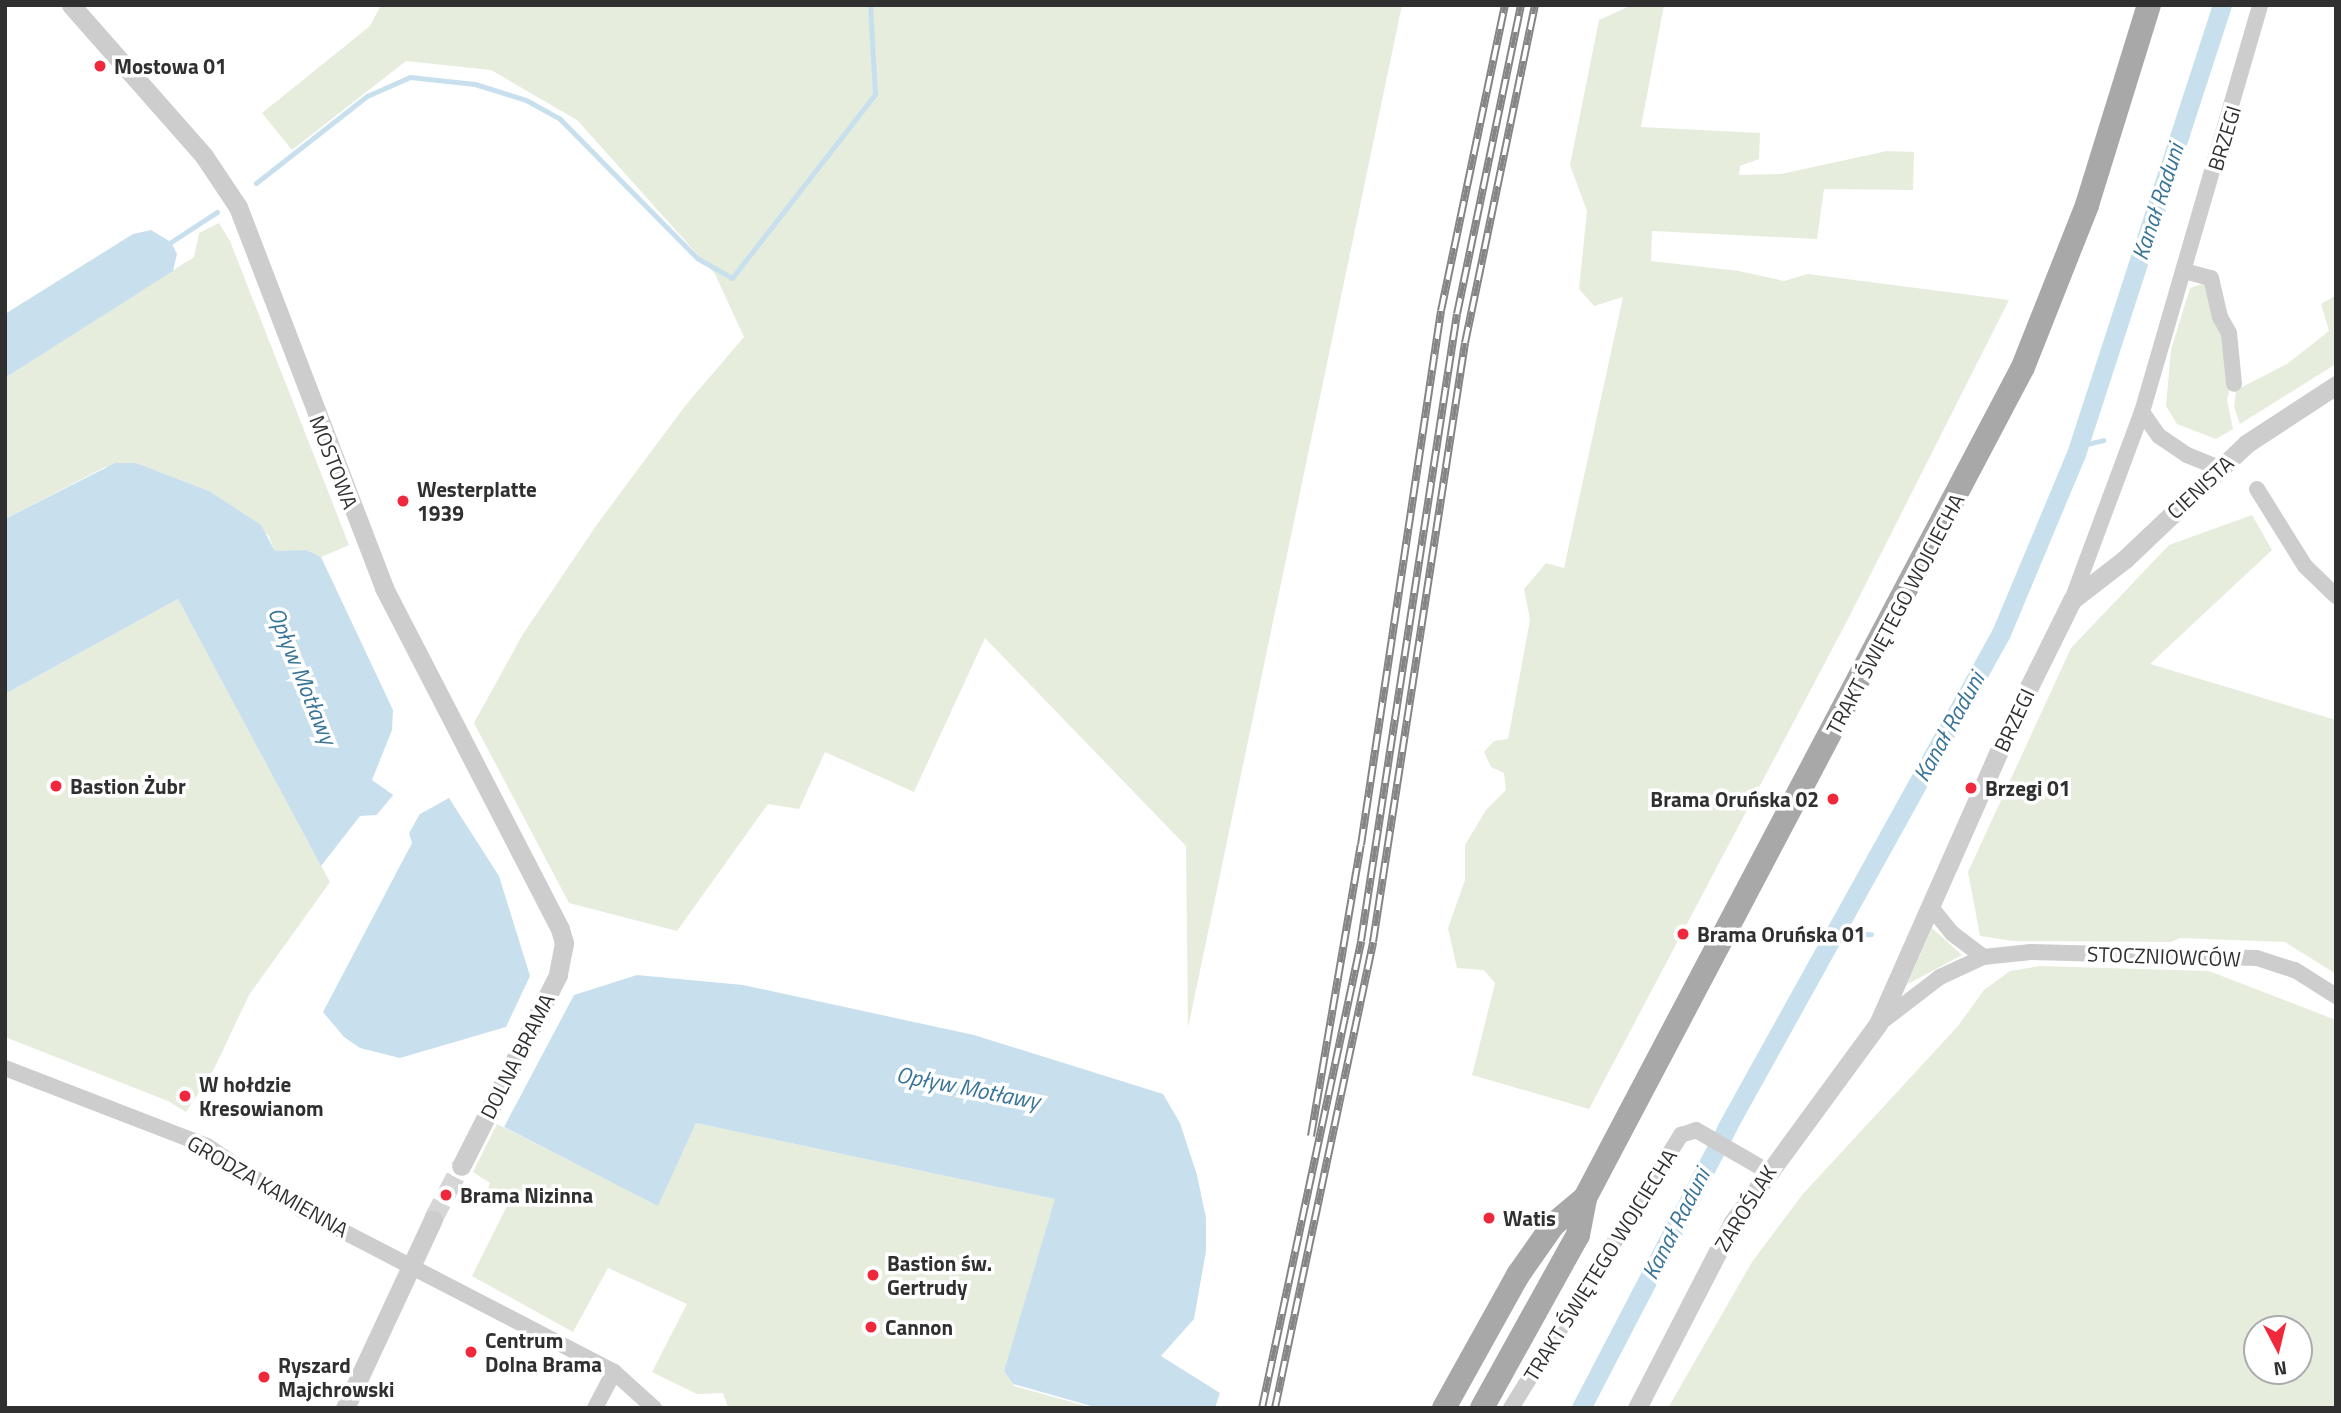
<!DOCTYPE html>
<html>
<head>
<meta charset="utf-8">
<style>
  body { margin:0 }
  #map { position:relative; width:2341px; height:1413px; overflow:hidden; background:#fff; font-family:"Titillium Web",sans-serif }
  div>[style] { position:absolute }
  .green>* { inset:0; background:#e6eddd }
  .water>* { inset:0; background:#c8e0ee }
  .pier>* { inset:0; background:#fff }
  .stream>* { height:5px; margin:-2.5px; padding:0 2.5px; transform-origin:2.5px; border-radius:2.5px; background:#c8e0ee }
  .canal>* { height:19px; margin:-9.5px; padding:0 9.5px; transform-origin:9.5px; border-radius:9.5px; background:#c8e0ee }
  .tertiary-tunnel>* { height:19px; margin-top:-9.5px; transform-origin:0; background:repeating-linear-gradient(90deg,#d6d6d6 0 19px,transparent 0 29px) }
  .minor>* { height:16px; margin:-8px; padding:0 8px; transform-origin:8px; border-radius:8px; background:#cdcdcd }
  .tertiary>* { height:19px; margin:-9.5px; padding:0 9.5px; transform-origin:9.5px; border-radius:9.5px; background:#cdcdcd }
  .primary>* { height:24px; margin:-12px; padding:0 12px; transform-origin:12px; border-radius:12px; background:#a8a8a8 }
  .rail>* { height:8px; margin-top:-4px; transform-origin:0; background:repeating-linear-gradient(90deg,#fff 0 16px,#858585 0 32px); box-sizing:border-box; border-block:2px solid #858585 }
  .dots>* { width:19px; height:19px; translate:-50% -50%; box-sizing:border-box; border:4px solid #fff; border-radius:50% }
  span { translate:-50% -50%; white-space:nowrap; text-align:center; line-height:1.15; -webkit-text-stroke:7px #fff; paint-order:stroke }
  .poi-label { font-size:21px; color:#303030; font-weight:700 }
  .left { translate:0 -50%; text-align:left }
  .right { translate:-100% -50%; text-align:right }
  .street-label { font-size:21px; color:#303030 }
  .water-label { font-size:23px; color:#387497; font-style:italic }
  .frame { position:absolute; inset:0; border:7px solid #303030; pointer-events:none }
  .north { position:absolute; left:2243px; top:1315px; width:70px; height:70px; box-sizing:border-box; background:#fff; border:2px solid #acacac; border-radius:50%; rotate:173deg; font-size:19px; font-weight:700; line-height:28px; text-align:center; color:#303030 }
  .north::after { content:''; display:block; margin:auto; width:24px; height:32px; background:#f0283b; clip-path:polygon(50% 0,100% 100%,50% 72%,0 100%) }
</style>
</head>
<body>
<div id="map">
  <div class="green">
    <div style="clip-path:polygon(381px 5px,1402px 5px,1188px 1028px,1186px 846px,985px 638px,914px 792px,825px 752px,799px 809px,768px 804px,677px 931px,569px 903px,474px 723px,523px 634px,598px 523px,685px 406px,744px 337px,715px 274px,577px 120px,491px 70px,406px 61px,292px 150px,262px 113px,370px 26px)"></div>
    <div style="clip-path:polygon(1632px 5px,1664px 5px,1641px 127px,1760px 133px,1759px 159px,1740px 166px,1739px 175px,1781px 174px,1887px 151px,1914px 152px,1913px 190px,1824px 189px,1817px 239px,1652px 231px,1651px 261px,1739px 271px,1784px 281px,1808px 274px,2009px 300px,1847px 621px,1589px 1109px,1472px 1075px,1495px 983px,1484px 970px,1457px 968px,1448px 928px,1465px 880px,1465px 845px,1486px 810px,1506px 790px,1504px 773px,1491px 767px,1484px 752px,1494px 741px,1508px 739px,1530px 620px,1524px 589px,1546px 563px,1564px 568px,1623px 297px,1594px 306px,1579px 289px,1587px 211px,1570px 165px,1599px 20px)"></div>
    <div style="clip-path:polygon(219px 223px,230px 241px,349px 545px,321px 557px,307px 550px,275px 552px,269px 536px,209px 491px,135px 463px,105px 467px,5px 519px,5px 378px,194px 257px,199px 233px)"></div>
    <div style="clip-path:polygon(2202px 284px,2207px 287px,2226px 347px,2230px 389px,2227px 400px,2233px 429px,2216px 439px,2177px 424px,2166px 406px,2171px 350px,2190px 288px)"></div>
    <div style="clip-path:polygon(2336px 295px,2336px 364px,2240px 424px,2234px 407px,2236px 390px,2287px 364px,2329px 331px,2321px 304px)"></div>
    <div style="clip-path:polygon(2252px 515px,2272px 550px,2150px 664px,2336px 720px,2336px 974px,2285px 942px,2180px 938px,2171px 942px,2013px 941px,1980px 936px,1968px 872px,2071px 648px,2169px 545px)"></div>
    <div style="clip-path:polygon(178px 599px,330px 882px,249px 995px,214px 1069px,186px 1112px,168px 1101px,5px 1037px,5px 694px)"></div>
    <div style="clip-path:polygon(1932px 928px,1962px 955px,1908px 984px,1908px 982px)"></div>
    <div style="clip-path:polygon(evenodd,2040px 966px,2209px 971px,2336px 1020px,2336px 1408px,1668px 1408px,1752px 1262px,1802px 1195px,1958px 1026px,1984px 990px,2010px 971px,2040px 966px,2257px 1329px,2299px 1329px,2299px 1371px,2257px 1371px,2257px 1329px)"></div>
    <div style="clip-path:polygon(696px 1123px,1056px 1199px,1004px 1371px,1014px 1386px,1093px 1408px,728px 1407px,723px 1393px,697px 1394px,652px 1372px,687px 1304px,608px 1268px,573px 1332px,472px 1276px,511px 1198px,488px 1188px,490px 1183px,473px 1172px,497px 1124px,658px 1205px)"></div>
  </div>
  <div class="water">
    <div style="clip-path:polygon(151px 230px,171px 242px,177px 254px,173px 271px,5px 378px,5px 314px,133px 234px)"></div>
    <div style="clip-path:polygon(115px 463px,136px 463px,209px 491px,261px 525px,275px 551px,307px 550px,321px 557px,393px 710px,392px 730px,372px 780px,420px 814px,449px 798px,499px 876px,530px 976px,506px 1027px,400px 1058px,360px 1048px,344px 1037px,323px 1012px,412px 843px,409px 833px,377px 815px,360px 816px,321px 866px,178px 599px,5px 694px,5px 519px)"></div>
    <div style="clip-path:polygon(637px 975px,743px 985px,974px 1035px,1163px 1094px,1180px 1123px,1197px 1175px,1206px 1218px,1206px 1251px,1194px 1319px,1161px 1356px,1220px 1393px,1215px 1408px,1098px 1408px,1013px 1384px,1004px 1371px,1055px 1199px,696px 1123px,658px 1206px,504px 1127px,574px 995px)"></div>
  </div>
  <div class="pier">
    <div style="clip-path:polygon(395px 793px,422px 810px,407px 837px,374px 818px)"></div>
  </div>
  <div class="stream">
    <div style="left:256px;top:183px;width:141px;rotate:-38.1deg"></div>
    <div style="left:367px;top:96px;width:47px;rotate:-23.8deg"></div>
    <div style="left:410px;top:77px;width:65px;rotate:6.1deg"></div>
    <div style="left:475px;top:84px;width:53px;rotate:17.4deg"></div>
    <div style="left:526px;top:100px;width:39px;rotate:29deg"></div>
    <div style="left:560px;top:119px;width:195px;rotate:45.4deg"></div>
    <div style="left:697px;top:258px;width:40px;rotate:29.7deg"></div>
    <div style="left:732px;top:278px;width:233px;rotate:-52.1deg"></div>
    <div style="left:875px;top:94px;width:89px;rotate:-93.2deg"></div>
    <div style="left:171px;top:242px;width:55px;rotate:-33.1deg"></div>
    <div style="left:2078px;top:446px;width:26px;rotate:-13deg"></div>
    <div style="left:1834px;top:933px;width:37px;rotate:2deg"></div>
  </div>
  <div class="canal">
    <div style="left:1581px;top:1408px;width:317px;rotate:-62.5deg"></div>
    <div style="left:1727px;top:1127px;width:565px;rotate:-60.98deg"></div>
    <div style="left:2001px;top:633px;width:194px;rotate:-67.3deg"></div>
    <div style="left:2076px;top:454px;width:472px;rotate:-72deg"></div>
  </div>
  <div class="tertiary-tunnel">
    <div style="left:433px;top:1219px;width:60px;rotate:-62.2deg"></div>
  </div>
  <div class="minor">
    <div style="left:2184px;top:271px;width:28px;rotate:15deg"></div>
    <div style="left:2211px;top:278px;width:40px;rotate:77deg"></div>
    <div style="left:2220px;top:317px;width:18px;rotate:61deg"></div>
    <div style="left:2229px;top:333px;width:51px;rotate:84.4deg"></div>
    <div style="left:2142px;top:412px;width:29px;rotate:55deg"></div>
    <div style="left:2159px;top:436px;width:34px;rotate:34deg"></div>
    <div style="left:2187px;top:455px;width:32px;rotate:22deg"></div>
    <div style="left:2257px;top:489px;width:91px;rotate:58.1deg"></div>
    <div style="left:2305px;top:566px;width:43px;rotate:44.1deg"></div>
    <div style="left:2072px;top:600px;width:201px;rotate:-69.6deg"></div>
    <div style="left:2142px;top:412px;width:424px;rotate:-73.8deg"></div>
    <div style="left:1930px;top:906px;width:36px;rotate:51deg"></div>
    <div style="left:1953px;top:934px;width:38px;rotate:37deg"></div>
    <div style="left:1880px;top:1023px;width:76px;rotate:-37.5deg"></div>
    <div style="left:1940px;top:977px;width:47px;rotate:-24.9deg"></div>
    <div style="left:1983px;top:957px;width:48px;rotate:-5.9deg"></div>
    <div style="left:2031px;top:952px;width:226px;rotate:1.5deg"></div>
    <div style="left:2257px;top:958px;width:40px;rotate:18deg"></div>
    <div style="left:2295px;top:970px;width:49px;rotate:32.4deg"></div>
    <div style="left:5px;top:1068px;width:217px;rotate:21.1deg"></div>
    <div style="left:207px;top:1146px;width:115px;rotate:34deg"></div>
    <div style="left:302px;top:1210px;width:352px;rotate:27.4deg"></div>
    <div style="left:614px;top:1372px;width:54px;rotate:42deg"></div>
    <div style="left:595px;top:1408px;width:41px;rotate:-62.2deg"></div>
    <div style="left:1511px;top:1408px;width:322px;rotate:-58.1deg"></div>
    <div style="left:1681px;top:1135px;width:16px;rotate:-18deg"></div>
    <div style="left:1696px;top:1130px;width:82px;rotate:30deg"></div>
  </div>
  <div class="tertiary">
    <div style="left:71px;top:5px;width:201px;rotate:48.6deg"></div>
    <div style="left:204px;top:156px;width:61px;rotate:56.3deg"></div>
    <div style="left:238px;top:207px;width:408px;rotate:69deg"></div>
    <div style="left:384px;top:588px;width:384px;rotate:62.7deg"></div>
    <div style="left:560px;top:929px;width:15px;rotate:74deg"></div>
    <div style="left:564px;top:943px;width:33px;rotate:101deg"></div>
    <div style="left:558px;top:975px;width:214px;rotate:116.9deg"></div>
    <div style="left:345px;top:1408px;width:208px;rotate:-65deg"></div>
    <div style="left:1637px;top:1408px;width:209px;rotate:-62.7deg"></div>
    <div style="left:1733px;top:1222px;width:245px;rotate:-53.8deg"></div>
    <div style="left:1878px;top:1024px;width:338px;rotate:-66.1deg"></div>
    <div style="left:2015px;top:715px;width:128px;rotate:-63.6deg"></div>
    <div style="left:2072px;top:600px;width:67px;rotate:-37.7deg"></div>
    <div style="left:2125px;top:559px;width:167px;rotate:-43.5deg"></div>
    <div style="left:2246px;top:444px;width:108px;rotate:-33.2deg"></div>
  </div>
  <div class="primary">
    <div style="left:1444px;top:1408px;width:152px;rotate:-60.9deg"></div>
    <div style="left:1518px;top:1275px;width:61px;rotate:-55deg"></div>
    <div style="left:1553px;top:1225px;width:42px;rotate:-40.2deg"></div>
    <div style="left:1482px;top:1408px;width:198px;rotate:-61deg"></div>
    <div style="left:1578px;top:1235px;width:38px;rotate:-79deg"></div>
    <div style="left:1585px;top:1198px;width:939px;rotate:-62.21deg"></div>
    <div style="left:2023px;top:367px;width:174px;rotate:-68.4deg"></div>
    <div style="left:2087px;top:205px;width:209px;rotate:-72.8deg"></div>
  </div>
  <div class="rail">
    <div style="left:1311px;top:1136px;width:295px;rotate:-80.3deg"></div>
    <div style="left:1361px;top:845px;width:540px;rotate:-81.48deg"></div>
    <div style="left:1441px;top:311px;width:313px;rotate:-78.2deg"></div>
    <div style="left:1262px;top:1408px;width:477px;rotate:-78deg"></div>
    <div style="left:1361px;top:941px;width:634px;rotate:-81.3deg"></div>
    <div style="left:1457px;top:314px;width:316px;rotate:-78.3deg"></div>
    <div style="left:1275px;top:1408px;width:476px;rotate:-78.1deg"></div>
    <div style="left:1373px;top:942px;width:606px;rotate:-81.27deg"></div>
    <div style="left:1465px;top:343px;width:345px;rotate:-78.3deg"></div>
  </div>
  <div class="dots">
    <div style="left:100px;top:66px;background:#f0283b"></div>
    <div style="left:403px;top:501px;background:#f0283b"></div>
    <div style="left:56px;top:786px;background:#f0283b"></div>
    <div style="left:1971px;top:788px;background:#f0283b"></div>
    <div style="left:1833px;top:799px;background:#f0283b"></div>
    <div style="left:1683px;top:934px;background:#f0283b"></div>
    <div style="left:185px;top:1096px;background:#f0283b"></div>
    <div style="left:446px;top:1195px;background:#f0283b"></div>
    <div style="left:1489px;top:1218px;background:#f0283b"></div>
    <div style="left:873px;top:1275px;background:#f0283b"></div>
    <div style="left:871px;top:1327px;background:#f0283b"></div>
    <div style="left:471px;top:1352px;background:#f0283b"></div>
    <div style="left:264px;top:1377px;background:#f0283b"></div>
  </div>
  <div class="poi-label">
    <span class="left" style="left:114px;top:66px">Mostowa 01</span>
    <span class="left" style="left:417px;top:501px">Westerplatte<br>1939</span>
    <span class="left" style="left:70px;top:786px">Bastion Żubr</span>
    <span class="left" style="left:1985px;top:788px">Brzegi 01</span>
    <span class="right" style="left:1819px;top:799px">Brama Oruńska 02</span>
    <span class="left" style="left:1697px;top:934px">Brama Oruńska 01</span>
    <span class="left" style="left:199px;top:1096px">W hołdzie<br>Kresowianom</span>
    <span class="left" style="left:460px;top:1195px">Brama Nizinna</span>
    <span class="left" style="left:1503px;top:1218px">Watis</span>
    <span class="left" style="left:887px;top:1275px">Bastion św.<br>Gertrudy</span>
    <span class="left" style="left:885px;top:1327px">Cannon</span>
    <span class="left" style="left:485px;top:1352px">Centrum<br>Dolna Brama</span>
    <span class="left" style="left:278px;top:1377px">Ryszard<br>Majchrowski</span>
  </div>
  <div class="street-label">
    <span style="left:2224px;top:138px;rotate:-73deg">BRZEGI</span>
    <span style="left:334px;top:462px;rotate:69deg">MOSTOWA</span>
    <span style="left:2200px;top:487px;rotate:-43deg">CIENISTA</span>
    <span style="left:1895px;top:614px;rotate:-62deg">TRAKT ŚWIĘTEGO WOJCIECHA</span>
    <span style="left:2014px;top:720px;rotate:-65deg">BRZEGI</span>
    <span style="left:2164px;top:956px;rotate:2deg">STOCZNIOWCÓW</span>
    <span style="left:517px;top:1056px;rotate:-63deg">DOLNA BRAMA</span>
    <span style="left:268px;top:1186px;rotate:30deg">GRODZA KAMIENNA</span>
    <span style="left:1745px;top:1208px;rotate:-58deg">ZAROŚLAK</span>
    <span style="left:1600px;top:1265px;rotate:-58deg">TRAKT ŚWIĘTEGO WOJCIECHA</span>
  </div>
  <div class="water-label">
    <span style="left:2158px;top:202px;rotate:-72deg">Kanał Raduni</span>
    <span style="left:302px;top:676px;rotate:68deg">Opływ Motławy</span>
    <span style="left:1949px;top:727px;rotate:-61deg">Kanał Raduni</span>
    <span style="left:968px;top:1088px;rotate:11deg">Opływ Motławy</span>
    <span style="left:1676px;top:1224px;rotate:-63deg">Kanał Raduni</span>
  </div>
  <div class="frame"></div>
  <div class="north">N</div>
</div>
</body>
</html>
